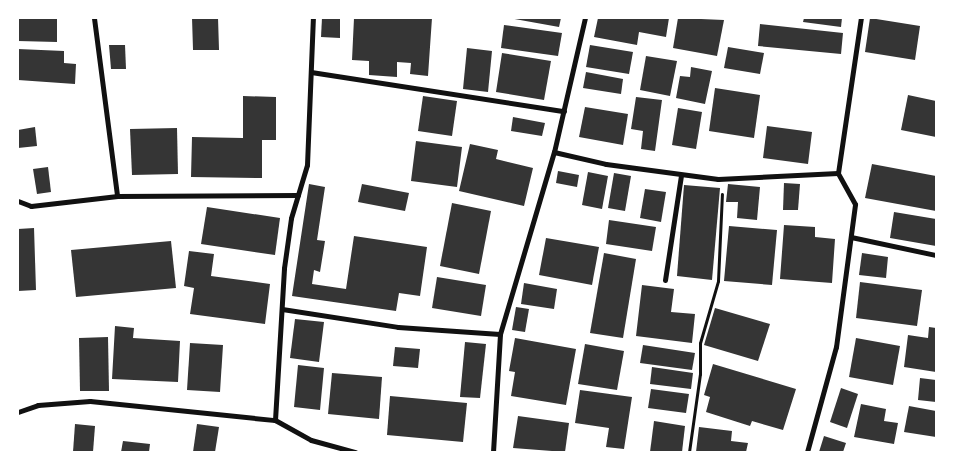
<!DOCTYPE html>
<html>
<head>
<meta charset="utf-8">
<style>
  body { margin:0 }
  #map { position:relative; width:954px; height:470px; overflow:hidden; background:#fff; font-family:"DM Sans",sans-serif }
  div>[style] { position:absolute }
  .building>* { inset:0; background:#353535 }
  .path>* { height:3px; margin:-1.5px; padding:0 1.5px; transform-origin:1.5px; border-radius:1.5px; background:#111 }
  .minor>* { height:5px; margin:-2.5px; padding:0 2.5px; transform-origin:2.5px; border-radius:2.5px; background:#111 }
  span { translate:-50% -50%; white-space:nowrap; text-align:center; line-height:1.15; -webkit-text-stroke:4px #fff; paint-order:stroke }
  .frame { position:absolute; inset:0; border:19px solid #fff; pointer-events:none }
</style>
</head>
<body>
<div id="map">
  <div class="building">
    <div style="clip-path:polygon(18px 18px,57px 18px,57px 42px,18px 41px)"></div>
    <div style="clip-path:polygon(192px 18px,218px 18px,219px 50px,193px 50px)"></div>
    <div style="clip-path:polygon(322px 18px,340px 18px,340px 38px,321px 37px)"></div>
    <div style="clip-path:polygon(354px 18px,432px 18px,428px 76px,410px 74px,411px 63px,397px 62px,397px 77px,369px 75px,369px 61px,352px 60px)"></div>
    <div style="clip-path:polygon(509px 18px,561px 18px,559px 27px)"></div>
    <div style="clip-path:polygon(598px 18px,669px 18px,666px 37px,639px 32px,637px 45px,594px 37px)"></div>
    <div style="clip-path:polygon(678px 18px,724px 20px,717px 56px,673px 48px)"></div>
    <div style="clip-path:polygon(804px 18px,842px 18px,841px 27px,803px 22px)"></div>
    <div style="clip-path:polygon(870px 18px,920px 26px,915px 60px,865px 52px)"></div>
    <div style="clip-path:polygon(760px 24px,843px 33px,841px 54px,758px 46px)"></div>
    <div style="clip-path:polygon(504px 25px,562px 33px,558px 56px,501px 48px)"></div>
    <div style="clip-path:polygon(109px 45px,125px 45px,126px 69px,111px 69px)"></div>
    <div style="clip-path:polygon(590px 45px,633px 52px,629px 74px,586px 67px)"></div>
    <div style="clip-path:polygon(728px 47px,764px 53px,760px 74px,724px 68px)"></div>
    <div style="clip-path:polygon(467px 48px,492px 51px,488px 92px,463px 89px)"></div>
    <div style="clip-path:polygon(18px 49px,64px 51px,64px 63px,76px 64px,75px 84px,18px 80px)"></div>
    <div style="clip-path:polygon(502px 53px,551px 61px,544px 100px,496px 92px)"></div>
    <div style="clip-path:polygon(646px 56px,677px 61px,670px 96px,640px 90px)"></div>
    <div style="clip-path:polygon(691px 67px,712px 71px,705px 104px,676px 98px,680px 76px,690px 77px)"></div>
    <div style="clip-path:polygon(586px 72px,623px 79px,621px 94px,583px 88px)"></div>
    <div style="clip-path:polygon(715px 88px,760px 95px,754px 138px,709px 131px)"></div>
    <div style="clip-path:polygon(908px 95px,936px 101px,936px 137px,901px 130px)"></div>
    <div style="clip-path:polygon(243px 96px,276px 97px,276px 140px,262px 140px,262px 178px,191px 177px,192px 137px,243px 138px)"></div>
    <div style="clip-path:polygon(423px 96px,457px 101px,452px 136px,418px 131px)"></div>
    <div style="clip-path:polygon(636px 97px,662px 100px,655px 151px,641px 149px,643px 131px,631px 129px)"></div>
    <div style="clip-path:polygon(585px 107px,628px 114px,623px 145px,579px 137px)"></div>
    <div style="clip-path:polygon(678px 108px,702px 112px,696px 149px,672px 145px)"></div>
    <div style="clip-path:polygon(513px 117px,545px 123px,542px 136px,511px 131px)"></div>
    <div style="clip-path:polygon(767px 126px,812px 132px,808px 164px,763px 158px)"></div>
    <div style="clip-path:polygon(35px 127px,37px 146px,18px 148px,18px 130px)"></div>
    <div style="clip-path:polygon(177px 128px,178px 174px,132px 175px,130px 129px)"></div>
    <div style="clip-path:polygon(416px 141px,462px 147px,457px 187px,411px 181px)"></div>
    <div style="clip-path:polygon(470px 144px,498px 150px,496px 159px,533px 168px,524px 206px,459px 191px)"></div>
    <div style="clip-path:polygon(872px 164px,936px 176px,936px 211px,865px 198px)"></div>
    <div style="clip-path:polygon(48px 167px,51px 192px,37px 194px,33px 169px)"></div>
    <div style="clip-path:polygon(558px 171px,579px 175px,577px 187px,556px 183px)"></div>
    <div style="clip-path:polygon(588px 172px,608px 176px,602px 209px,582px 205px)"></div>
    <div style="clip-path:polygon(614px 173px,631px 176px,625px 211px,608px 208px)"></div>
    <div style="clip-path:polygon(784px 183px,800px 184px,798px 210px,783px 210px)"></div>
    <div style="clip-path:polygon(309px 184px,325px 187px,317px 240px,325px 241px,320px 272px,314px 270px,312px 284px,346px 289px,354px 236px,427px 247px,420px 296px,399px 293px,396px 311px,292px 296px)"></div>
    <div style="clip-path:polygon(362px 184px,409px 193px,405px 211px,358px 202px)"></div>
    <div style="clip-path:polygon(728px 184px,760px 187px,757px 220px,737px 218px,738px 202px,726px 202px)"></div>
    <div style="clip-path:polygon(684px 185px,720px 188px,712px 280px,677px 276px)"></div>
    <div style="clip-path:polygon(645px 189px,666px 192px,661px 222px,640px 218px)"></div>
    <div style="clip-path:polygon(452px 203px,491px 211px,479px 274px,440px 266px)"></div>
    <div style="clip-path:polygon(207px 207px,280px 218px,275px 255px,201px 244px)"></div>
    <div style="clip-path:polygon(894px 212px,936px 219px,936px 246px,890px 238px)"></div>
    <div style="clip-path:polygon(609px 220px,656px 227px,652px 251px,606px 244px)"></div>
    <div style="clip-path:polygon(784px 225px,815px 227px,815px 237px,835px 239px,832px 283px,780px 279px)"></div>
    <div style="clip-path:polygon(729px 226px,777px 230px,772px 285px,724px 281px)"></div>
    <div style="clip-path:polygon(34px 228px,36px 290px,18px 291px,18px 229px)"></div>
    <div style="clip-path:polygon(546px 238px,599px 247px,592px 285px,539px 275px)"></div>
    <div style="clip-path:polygon(171px 241px,176px 288px,76px 297px,71px 250px)"></div>
    <div style="clip-path:polygon(189px 251px,214px 254px,211px 276px,270px 284px,265px 324px,190px 314px,194px 288px,184px 286px)"></div>
    <div style="clip-path:polygon(604px 253px,636px 259px,623px 338px,590px 333px)"></div>
    <div style="clip-path:polygon(862px 253px,888px 257px,886px 278px,859px 275px)"></div>
    <div style="clip-path:polygon(437px 277px,486px 285px,481px 316px,432px 308px)"></div>
    <div style="clip-path:polygon(860px 282px,922px 290px,917px 326px,856px 318px)"></div>
    <div style="clip-path:polygon(524px 283px,557px 289px,554px 309px,521px 304px)"></div>
    <div style="clip-path:polygon(642px 285px,674px 289px,671px 312px,695px 314px,692px 343px,636px 336px)"></div>
    <div style="clip-path:polygon(516px 307px,529px 309px,525px 332px,512px 330px)"></div>
    <div style="clip-path:polygon(715px 308px,770px 324px,758px 361px,704px 345px)"></div>
    <div style="clip-path:polygon(295px 319px,324px 322px,319px 362px,290px 358px)"></div>
    <div style="clip-path:polygon(115px 326px,134px 328px,133px 338px,180px 341px,178px 382px,112px 379px)"></div>
    <div style="clip-path:polygon(929px 327px,936px 328px,936px 372px,904px 367px,908px 335px,928px 338px)"></div>
    <div style="clip-path:polygon(108px 337px,109px 391px,80px 391px,79px 338px)"></div>
    <div style="clip-path:polygon(515px 338px,576px 349px,566px 405px,511px 396px,515px 372px,509px 371px)"></div>
    <div style="clip-path:polygon(856px 338px,900px 346px,893px 385px,849px 377px)"></div>
    <div style="clip-path:polygon(465px 342px,486px 344px,480px 398px,460px 397px)"></div>
    <div style="clip-path:polygon(190px 343px,223px 345px,220px 392px,187px 390px)"></div>
    <div style="clip-path:polygon(585px 344px,624px 351px,617px 390px,578px 384px)"></div>
    <div style="clip-path:polygon(643px 345px,695px 353px,692px 370px,640px 363px)"></div>
    <div style="clip-path:polygon(395px 347px,420px 349px,418px 368px,393px 366px)"></div>
    <div style="clip-path:polygon(713px 364px,796px 389px,783px 430px,752px 421px,750px 426px,706px 412px,710px 397px,704px 395px)"></div>
    <div style="clip-path:polygon(298px 365px,324px 368px,320px 410px,294px 407px)"></div>
    <div style="clip-path:polygon(652px 367px,693px 373px,691px 389px,650px 384px)"></div>
    <div style="clip-path:polygon(332px 373px,382px 377px,379px 419px,328px 414px)"></div>
    <div style="clip-path:polygon(920px 378px,936px 380px,936px 402px,918px 400px)"></div>
    <div style="clip-path:polygon(841px 388px,858px 394px,847px 428px,830px 422px)"></div>
    <div style="clip-path:polygon(651px 389px,689px 394px,686px 413px,648px 408px)"></div>
    <div style="clip-path:polygon(580px 390px,632px 397px,624px 449px,606px 447px,609px 428px,575px 423px)"></div>
    <div style="clip-path:polygon(390px 396px,467px 403px,463px 442px,387px 435px)"></div>
    <div style="clip-path:polygon(861px 404px,886px 409px,884px 421px,898px 423px,894px 444px,854px 437px)"></div>
    <div style="clip-path:polygon(909px 406px,936px 411px,936px 437px,904px 432px)"></div>
    <div style="clip-path:polygon(518px 416px,569px 423px,565px 452px,513px 448px)"></div>
    <div style="clip-path:polygon(654px 421px,685px 426px,682px 452px,650px 452px)"></div>
    <div style="clip-path:polygon(75px 424px,95px 426px,93px 452px,73px 452px)"></div>
    <div style="clip-path:polygon(197px 424px,219px 427px,215px 452px,193px 452px)"></div>
    <div style="clip-path:polygon(699px 427px,732px 431px,731px 441px,748px 443px,746px 452px,696px 452px)"></div>
    <div style="clip-path:polygon(824px 436px,846px 443px,843px 452px,819px 452px)"></div>
    <div style="clip-path:polygon(123px 441px,150px 444px,149px 452px,121px 452px)"></div>
  </div>
  <div class="path">
    <div style="left:689px;top:452px;width:79px;rotate:-82deg"></div>
    <div style="left:700px;top:374px;width:31px;rotate:-90deg"></div>
    <div style="left:700px;top:343px;width:65px;rotate:-73.8deg"></div>
    <div style="left:718px;top:281px;width:87px;rotate:-87.4deg"></div>
  </div>
  <div class="minor">
    <div style="left:94px;top:18px;width:179px;rotate:82.6deg"></div>
    <div style="left:311px;top:72px;width:256px;rotate:8.8deg"></div>
    <div style="left:554px;top:152px;width:53px;rotate:13deg"></div>
    <div style="left:606px;top:164px;width:113px;rotate:7.6deg"></div>
    <div style="left:718px;top:179px;width:120px;rotate:-2.9deg"></div>
    <div style="left:18px;top:201px;width:14px;rotate:21deg"></div>
    <div style="left:31px;top:206px;width:87px;rotate:-6.6deg"></div>
    <div style="left:117px;top:196px;width:181px;rotate:-0.3deg"></div>
    <div style="left:851px;top:237px;width:87px;rotate:12deg"></div>
    <div style="left:665px;top:280px;width:106px;rotate:-81.3deg"></div>
    <div style="left:282px;top:309px;width:117px;rotate:8.8deg"></div>
    <div style="left:398px;top:327px;width:102px;rotate:3.9deg"></div>
    <div style="left:18px;top:412px;width:21px;rotate:-19deg"></div>
    <div style="left:38px;top:405px;width:52px;rotate:-4.4deg"></div>
    <div style="left:90px;top:401px;width:186px;rotate:5.9deg"></div>
    <div style="left:275px;top:420px;width:41px;rotate:29.1deg"></div>
    <div style="left:311px;top:440px;width:46px;rotate:15.3deg"></div>
    <div style="left:275px;top:420px;width:152px;rotate:-86.6deg"></div>
    <div style="left:284px;top:268px;width:50px;rotate:-82deg"></div>
    <div style="left:291px;top:218px;width:55px;rotate:-73.2deg"></div>
    <div style="left:307px;top:165px;width:147px;rotate:-87.7deg"></div>
    <div style="left:493px;top:452px;width:118px;rotate:-86.6deg"></div>
    <div style="left:500px;top:334px;width:190px;rotate:-73.5deg"></div>
    <div style="left:554px;top:152px;width:138px;rotate:-77deg"></div>
    <div style="left:807px;top:452px;width:109px;rotate:-74.6deg"></div>
    <div style="left:836px;top:347px;width:144px;rotate:-82.4deg"></div>
    <div style="left:855px;top:204px;width:35px;rotate:-119deg"></div>
    <div style="left:838px;top:173px;width:157px;rotate:-81.6deg"></div>
  </div>
  <div class="frame"></div>
</div>
</body>
</html>
